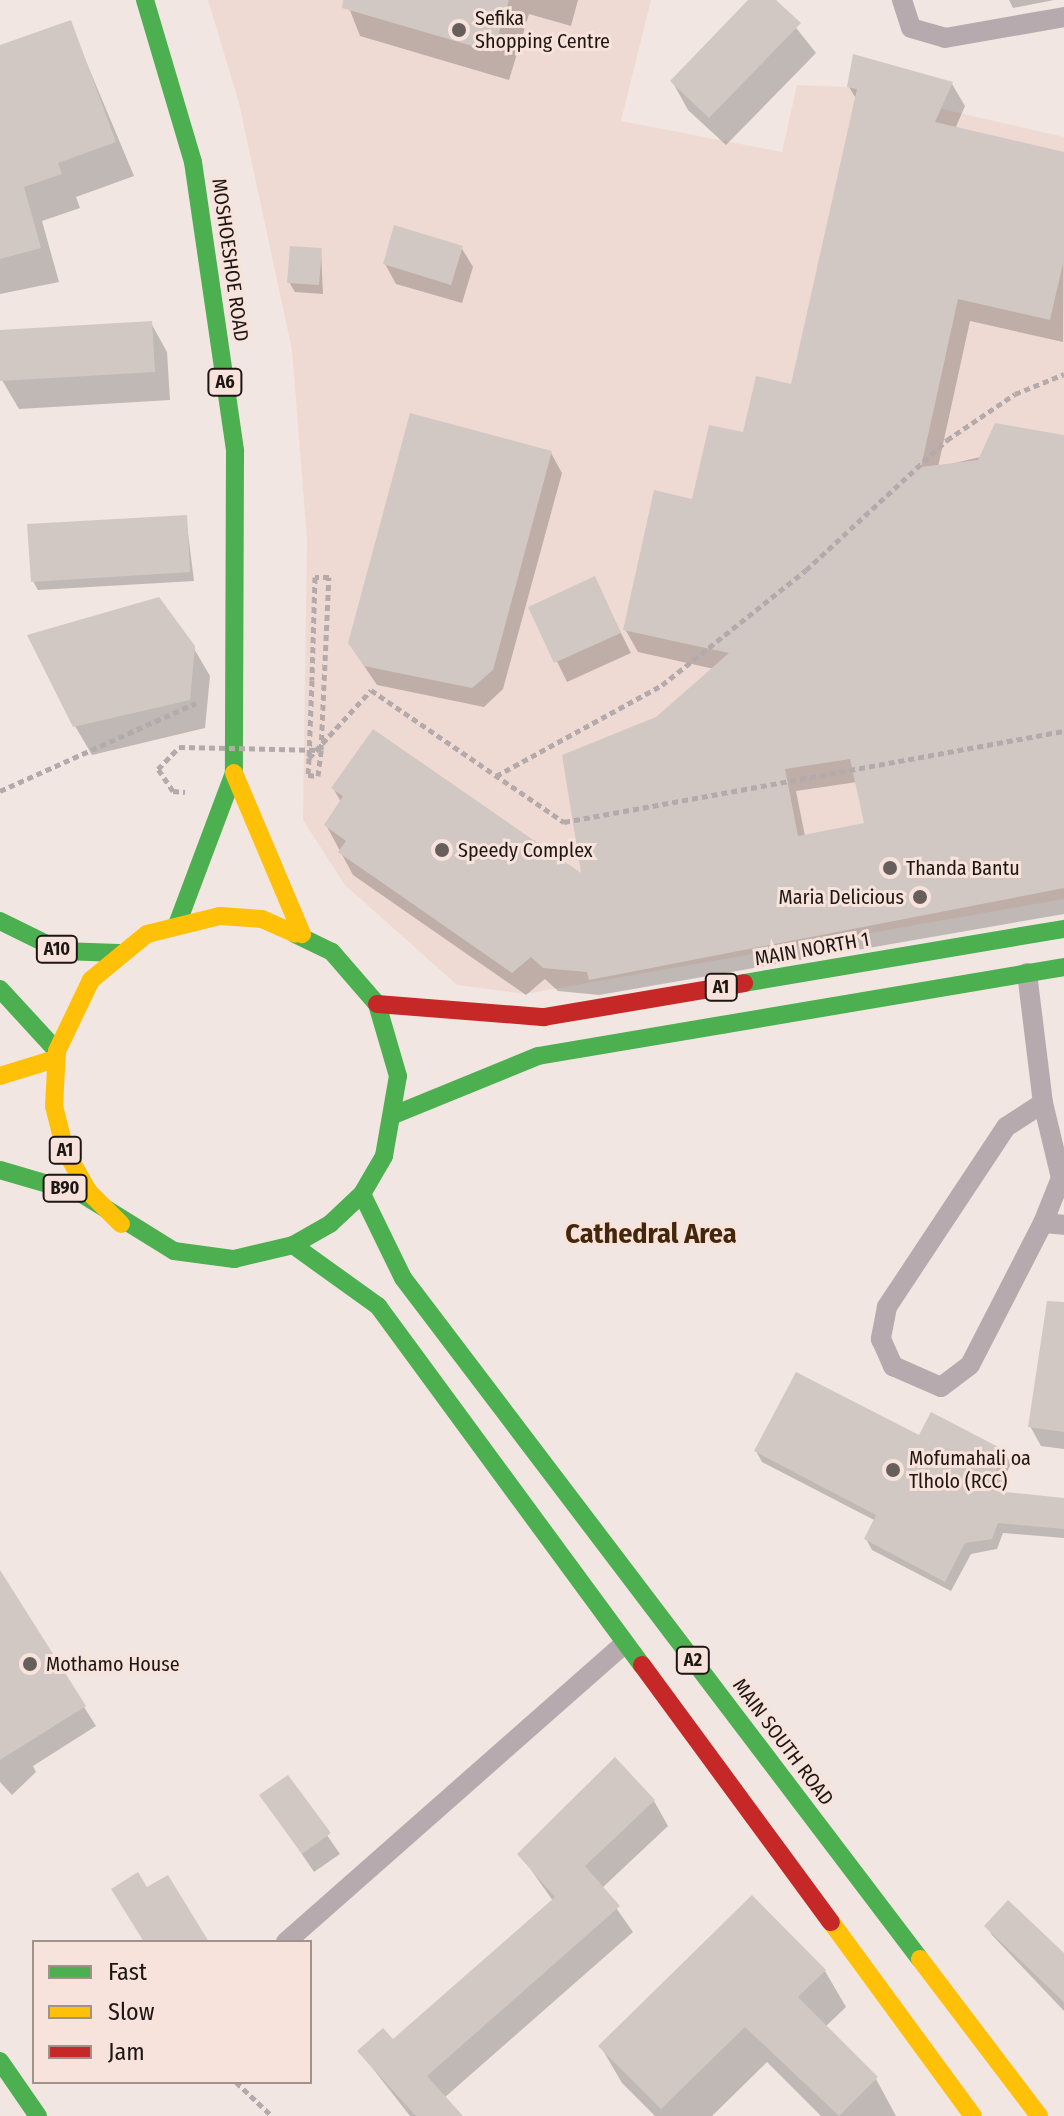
<!DOCTYPE html>
<html>
<head>
<meta charset="utf-8">
<style>
  body { margin:0 }
  #map { position:relative; width:1064px; height:2116px; overflow:hidden; background:#f1e6e1; font-family:"Fira Sans Condensed",sans-serif }
  div>[style] { position:absolute }
  .built>* { inset:0; background:#efdad3 }
  .shadow>* { inset:0; background:#0003 }
  .building>* { inset:0; background:#d1c8c4 }
  .path>* { height:5px; margin-top:-2.5px; transform-origin:0; background:repeating-linear-gradient(90deg,#b5aaab 0 6px,transparent 0 10px) }
  .lane>* { height:20px; margin:-10px; padding:0 10px; transform-origin:10px; border-radius:10px; background:#b6aaaf }
  .fast>* { height:18px; margin:-9px; padding:0 9px; transform-origin:9px; border-radius:9px; background:#4caf50 }
  .slow>* { height:18px; margin:-9px; padding:0 9px; transform-origin:9px; border-radius:9px; background:#ffc107 }
  .jam>* { height:18px; margin:-9px; padding:0 9px; transform-origin:9px; border-radius:9px; background:#c62828 }
  .path-bridge>* { height:5px; margin-top:-2.5px; transform-origin:0; background:repeating-linear-gradient(90deg,#b5aaab 0 6px,transparent 0 10px) }
  .dots>* { width:22px; height:22px; translate:-50% -50%; box-sizing:border-box; border:4px solid #f7e3db; border-radius:50% }
  span { translate:-50% -50%; white-space:nowrap; text-align:center; line-height:1.15; -webkit-text-stroke:6px #f7e3db; paint-order:stroke }
  .shield-label span { padding:2px 6px; background:#f7e3db; border:2px solid; border-radius:6px; -webkit-text-stroke-width:0 }
  .shield-label { font-size:18px; color:#1d1613; font-weight:700 }
  .poi-label { font-size:20px; color:#1d1613 }
  .left { translate:0 -50%; text-align:left }
  .right { translate:-100% -50%; text-align:right }
  .street-label { font-size:20px; color:#1d1613 }
  .district-label { font-size:28px; color:#44260a; font-weight:700 }
  .legend { position:absolute; left:32px; top:1940px; width:280px; height:144px; box-sizing:border-box; background:#f7e3db; border:2px solid #a0918b; margin:0; padding:10px 14px; list-style:none; font-size:24px; color:#1d1613 }
  .legend li { display:flex; align-items:center; gap:16px; height:40px }
  .legend b { width:40px; border:2px solid #a0918b }
</style>
</head>
<body>
<div id="map">
  <div class="built">
    <div style="clip-path:polygon(208px 0,651px 0,621px 121px,782px 152px,797px 85px,847px 87px,1064px 137px,1064px 899px,525px 994px,457px 985px,345px 885px,303px 820px,307px 540px,292px 350px,239px 103px)"></div>
  </div>
  <div class="shadow">
    <div style="clip-path:polygon(346px 0,578px 0,571px 26px,529px 14px,509px 80px,360px 36px)"></div>
    <div style="clip-path:polygon(751px 0,774px 0,816px 53px,726px 145px,688px 110px,672px 81px)"></div>
    <div style="clip-path:polygon(1009px 0,1054px 0,1013px 8px)"></div>
    <div style="clip-path:polygon(70px 23px,134px 176px,76px 197px,80px 208px,42px 221px,59px 282px,0 294px,0 47px)"></div>
    <div style="clip-path:polygon(evenodd,952px 84px,965px 106px,955px 129px,1064px 154px,1063px 342px,970px 321px,938px 467px,1064px 437px,1064px 914px,599px 995px,558px 991px,545px 979px,526px 995px,353px 875px,326px 825px,341px 802px,333px 788px,583px 877px,657px 719px,714px 669px,638px 652px,625px 629px,693px 502px,792px 387px,857px 100px,849px 87px,952px 84px,857px 782px,866px 824px,805px 836px,796px 791px,857px 782px)"></div>
    <div style="clip-path:polygon(461px 247px,473px 267px,462px 303px,396px 284px,385px 264px)"></div>
    <div style="clip-path:polygon(321px 250px,323px 294px,295px 292px,289px 282px)"></div>
    <div style="clip-path:polygon(151px 323px,167px 352px,170px 400px,19px 409px,2px 380px,0 332px)"></div>
    <div style="clip-path:polygon(551px 453px,562px 473px,503px 689px,484px 707px,377px 685px,362px 663px)"></div>
    <div style="clip-path:polygon(186px 517px,194px 581px,38px 590px,33px 581px)"></div>
    <div style="clip-path:polygon(594px 579px,631px 653px,567px 682px,531px 608px)"></div>
    <div style="clip-path:polygon(193px 647px,210px 676px,205px 728px,92px 755px,75px 726px)"></div>
    <div style="clip-path:polygon(1064px 1350px,1064px 1449px,1041px 1446px,1030px 1426px)"></div>
    <div style="clip-path:polygon(920px 1438px,1005px 1453px,1011px 1464px,996px 1493px,1064px 1500px,1064px 1538px,1003px 1533px,997px 1549px,971px 1554px,951px 1591px,872px 1550px,866px 1539px,876px 1521px,762px 1462px,756px 1451px)"></div>
    <div style="clip-path:polygon(0 1573px,96px 1726px,33px 1766px,36px 1772px,12px 1795px,0 1782px)"></div>
    <div style="clip-path:polygon(287px 1777px,340px 1854px,314px 1872px,262px 1795px)"></div>
    <div style="clip-path:polygon(654px 1801px,668px 1826px,602px 1888px,633px 1932px,444px 2098px,461px 2116px,410px 2116px,359px 2051px,393px 2042px,553px 1901px,520px 1854px)"></div>
    <div style="clip-path:polygon(987px 1926px,1064px 1956px,1064px 2011px,992px 1935px)"></div>
    <div style="clip-path:polygon(825px 1971px,846px 2007px,825px 2027px,876px 2079px,896px 2116px,821px 2116px,767px 2062px,712px 2116px,655px 2116px,622px 2083px,601px 2047px)"></div>
  </div>
  <div class="building">
    <div style="clip-path:polygon(343px 0,509px 0,493px 52px,342px 8px)"></div>
    <div style="clip-path:polygon(748px 0,776px 0,801px 23px,709px 118px,670px 81px)"></div>
    <div style="clip-path:polygon(71px 20px,116px 142px,58px 163px,62px 174px,24px 187px,41px 248px,0 259px,0 45px)"></div>
    <div style="clip-path:polygon(evenodd,853px 54px,953px 82px,935px 122px,1064px 152px,1064px 259px,1050px 320px,958px 299px,921px 467px,978px 460px,995px 423px,1064px 435px,1064px 888px,589px 980px,587px 972px,543px 968px,531px 957px,512px 973px,338px 852px,346px 841px,324px 825px,343px 796px,331px 788px,373px 729px,581px 873px,562px 755px,656px 717px,729px 653px,623px 630px,654px 490px,692px 499px,709px 425px,743px 432px,756px 376px,791px 384px,857px 89px,847px 87px,853px 54px,850px 759px,864px 823px,798px 836px,785px 769px,850px 759px)"></div>
    <div style="clip-path:polygon(394px 225px,463px 246px,451px 285px,383px 264px)"></div>
    <div style="clip-path:polygon(290px 246px,322px 248px,319px 285px,287px 283px)"></div>
    <div style="clip-path:polygon(152px 321px,155px 372px,0 381px,0 330px)"></div>
    <div style="clip-path:polygon(410px 413px,552px 451px,493px 670px,472px 688px,364px 666px,348px 643px)"></div>
    <div style="clip-path:polygon(187px 515px,190px 572px,31px 582px,27px 524px)"></div>
    <div style="clip-path:polygon(595px 576px,621px 633px,554px 663px,528px 607px)"></div>
    <div style="clip-path:polygon(159px 597px,195px 646px,190px 700px,73px 727px,27px 635px)"></div>
    <div style="clip-path:polygon(1047px 1301px,1064px 1302px,1064px 1432px,1028px 1427px)"></div>
    <div style="clip-path:polygon(796px 1372px,919px 1435px,931px 1412px,1006px 1451px,986px 1490px,1064px 1498px,1064px 1529px,998px 1523px,992px 1539px,965px 1543px,945px 1582px,864px 1539px,876px 1515px,754px 1451px)"></div>
    <div style="clip-path:polygon(0 1570px,86px 1706px,0 1760px)"></div>
    <div style="clip-path:polygon(615px 1757px,655px 1800px,585px 1866px,620px 1906px,427px 2076px,463px 2116px,416px 2116px,357px 2051px,383px 2028px,393px 2039px,555px 1897px,517px 1854px)"></div>
    <div style="clip-path:polygon(288px 1775px,331px 1833px,302px 1854px,259px 1795px)"></div>
    <div style="clip-path:polygon(138px 1872px,147px 1887px,168px 1875px,209px 1942px,144px 1942px,111px 1889px)"></div>
    <div style="clip-path:polygon(752px 1895px,826px 1970px,798px 1997px,878px 2077px,839px 2116px,745px 2027px,661px 2109px,598px 2046px)"></div>
    <div style="clip-path:polygon(1008px 1900px,1064px 1953px,1064px 2002px,984px 1926px)"></div>
  </div>
  <div class="path">
    <div style="left:312px;top:680px;width:78px;rotate:92.2deg"></div>
    <div style="left:309px;top:758px;width:92px;rotate:-47.6deg"></div>
    <div style="left:371px;top:690px;width:234px;rotate:34.4deg"></div>
    <div style="left:564px;top:822px;width:508px;rotate:-10.31deg"></div>
    <div style="left:309px;top:758px;width:17px;rotate:93deg"></div>
    <div style="left:308px;top:775px;width:10px;rotate:6deg"></div>
    <div style="left:318px;top:776px;width:26px;rotate:-83deg"></div>
    <div style="left:496px;top:776px;width:189px;rotate:-28.7deg"></div>
    <div style="left:662px;top:685px;width:184px;rotate:-38.6deg"></div>
    <div style="left:806px;top:570px;width:192px;rotate:-42.7deg"></div>
    <div style="left:947px;top:440px;width:82px;rotate:-34.1deg"></div>
    <div style="left:1015px;top:394px;width:53px;rotate:-22.2deg"></div>
    <div style="left:0;top:791px;width:215px;rotate:-24.2deg"></div>
    <div style="left:173px;top:791px;width:12px;rotate:5deg"></div>
    <div style="left:236px;top:2082px;width:50px;rotate:43.4deg"></div>
  </div>
  <div class="lane">
    <div style="left:902px;top:0;width:29px;rotate:72deg"></div>
    <div style="left:911px;top:28px;width:35px;rotate:16deg"></div>
    <div style="left:945px;top:38px;width:121px;rotate:-10deg"></div>
    <div style="left:1027px;top:973px;width:131px;rotate:83deg"></div>
    <div style="left:1043px;top:1103px;width:44px;rotate:147deg"></div>
    <div style="left:1006px;top:1127px;width:216px;rotate:123.5deg"></div>
    <div style="left:887px;top:1307px;width:33px;rotate:101deg"></div>
    <div style="left:881px;top:1339px;width:30px;rotate:66deg"></div>
    <div style="left:893px;top:1366px;width:52px;rotate:23.6deg"></div>
    <div style="left:941px;top:1387px;width:36px;rotate:-37deg"></div>
    <div style="left:970px;top:1365px;width:160px;rotate:-62.8deg"></div>
    <div style="left:1043px;top:1223px;width:21px;rotate:5deg"></div>
    <div style="left:1043px;top:1223px;width:48px;rotate:-68.2deg"></div>
    <div style="left:1061px;top:1178px;width:77px;rotate:-103.5deg"></div>
    <div style="left:286px;top:1942px;width:448px;rotate:-41.4deg"></div>
  </div>
  <div class="fast">
    <div style="left:145px;top:0;width:169px;rotate:73.5deg"></div>
    <div style="left:193px;top:162px;width:292px;rotate:81.7deg"></div>
    <div style="left:235px;top:451px;width:322px;rotate:90.2deg"></div>
    <div style="left:234px;top:773px;width:159px;rotate:110.6deg"></div>
    <div style="left:0;top:921px;width:68px;rotate:26.2deg"></div>
    <div style="left:61px;top:951px;width:58px;rotate:2deg"></div>
    <div style="left:744px;top:983px;width:325px;rotate:-9.6deg"></div>
    <div style="left:0;top:989px;width:84px;rotate:47.4deg"></div>
    <div style="left:396px;top:1114px;width:153px;rotate:-22.2deg"></div>
    <div style="left:538px;top:1056px;width:533px;rotate:-9.6deg"></div>
    <div style="left:0;top:1170px;width:85px;rotate:16.3deg"></div>
    <div style="left:82px;top:1194px;width:108px;rotate:31.8deg"></div>
    <div style="left:174px;top:1251px;width:61px;rotate:7.6deg"></div>
    <div style="left:234px;top:1259px;width:61px;rotate:-13.3deg"></div>
    <div style="left:293px;top:1245px;width:43px;rotate:-29.6deg"></div>
    <div style="left:330px;top:1224px;width:44px;rotate:-43.2deg"></div>
    <div style="left:362px;top:1194px;width:44px;rotate:-59.9deg"></div>
    <div style="left:384px;top:1156px;width:81px;rotate:-80.1deg"></div>
    <div style="left:398px;top:1076px;width:75px;rotate:-106.3deg"></div>
    <div style="left:377px;top:1004px;width:69px;rotate:-130.9deg"></div>
    <div style="left:332px;top:952px;width:41px;rotate:-154.1deg"></div>
    <div style="left:362px;top:1194px;width:93px;rotate:64deg"></div>
    <div style="left:403px;top:1278px;width:855px;rotate:52.8deg"></div>
    <div style="left:293px;top:1245px;width:105px;rotate:35.7deg"></div>
    <div style="left:378px;top:1306px;width:446px;rotate:53.7deg"></div>
    <div style="left:0;top:2061px;width:67px;rotate:55.4deg"></div>
  </div>
  <div class="slow">
    <div style="left:234px;top:773px;width:175px;rotate:67.1deg"></div>
    <div style="left:0;top:1076px;width:58px;rotate:-17.2deg"></div>
    <div style="left:121px;top:1224px;width:47px;rotate:-135deg"></div>
    <div style="left:88px;top:1191px;width:47px;rotate:-119.3deg"></div>
    <div style="left:65px;top:1150px;width:45px;rotate:-104deg"></div>
    <div style="left:54px;top:1106px;width:55px;rotate:-86.9deg"></div>
    <div style="left:57px;top:1051px;width:79px;rotate:-64.4deg"></div>
    <div style="left:91px;top:980px;width:72px;rotate:-39.4deg"></div>
    <div style="left:147px;top:934px;width:75px;rotate:-13.9deg"></div>
    <div style="left:220px;top:916px;width:42px;rotate:4.1deg"></div>
    <div style="left:262px;top:919px;width:36px;rotate:24deg"></div>
    <div style="left:831px;top:1922px;width:240px;rotate:53.8deg"></div>
    <div style="left:920px;top:1959px;width:197px;rotate:52.8deg"></div>
  </div>
  <div class="jam">
    <div style="left:377px;top:1004px;width:168px;rotate:4.5deg"></div>
    <div style="left:544px;top:1017px;width:203px;rotate:-9.6deg"></div>
    <div style="left:642px;top:1665px;width:319px;rotate:53.7deg"></div>
  </div>
  <div class="path-bridge">
    <div style="left:173px;top:791px;width:27px;rotate:-124deg"></div>
    <div style="left:158px;top:769px;width:30px;rotate:-46deg"></div>
    <div style="left:179px;top:747px;width:142px;rotate:1.2deg"></div>
    <div style="left:321px;top:750px;width:173px;rotate:-87.4deg"></div>
    <div style="left:329px;top:577px;width:14px;rotate:180deg"></div>
    <div style="left:315px;top:577px;width:103px;rotate:91.7deg"></div>
  </div>
  <div class="dots">
    <div style="left:459px;top:30px;background:#675f5b"></div>
    <div style="left:442px;top:850px;background:#675f5b"></div>
    <div style="left:890px;top:868px;background:#675f5b"></div>
    <div style="left:920px;top:897px;background:#675f5b"></div>
    <div style="left:893px;top:1470px;background:#675f5b"></div>
    <div style="left:30px;top:1664px;background:#675f5b"></div>
  </div>
  <div class="shield-label">
    <span style="left:225px;top:382px">A6</span>
    <span style="left:57px;top:949px">A10</span>
    <span style="left:721px;top:987px">A1</span>
    <span style="left:65px;top:1150px">A1</span>
    <span style="left:65px;top:1188px">B90</span>
    <span style="left:693px;top:1660px">A2</span>
  </div>
  <div class="poi-label">
    <span class="left" style="left:475px;top:30px">Sefika<br>Shopping Centre</span>
    <span class="left" style="left:458px;top:850px">Speedy Complex</span>
    <span class="left" style="left:906px;top:868px">Thanda Bantu</span>
    <span class="right" style="left:904px;top:897px">Maria Delicious</span>
    <span class="left" style="left:909px;top:1470px">Mofumahali oa<br>Tlholo (RCC)</span>
    <span class="left" style="left:46px;top:1664px">Mothamo House</span>
  </div>
  <div class="street-label">
    <span style="left:230px;top:260px;rotate:82deg">MOSHOESHOE ROAD</span>
    <span style="left:812px;top:949px;rotate:-10deg">MAIN NORTH 1</span>
    <span style="left:783px;top:1742px;rotate:53deg">MAIN SOUTH ROAD</span>
  </div>
  <div class="district-label">
    <span style="left:651px;top:1234px">Cathedral Area</span>
  </div>
  <ul class="legend">
  <li><b style="height:10px;background:#4caf50"></b>Fast</li>
  <li><b style="height:10px;background:#ffc107"></b>Slow</li>
  <li><b style="height:10px;background:#c62828"></b>Jam</li>
  </ul>
</div>
</body>
</html>
